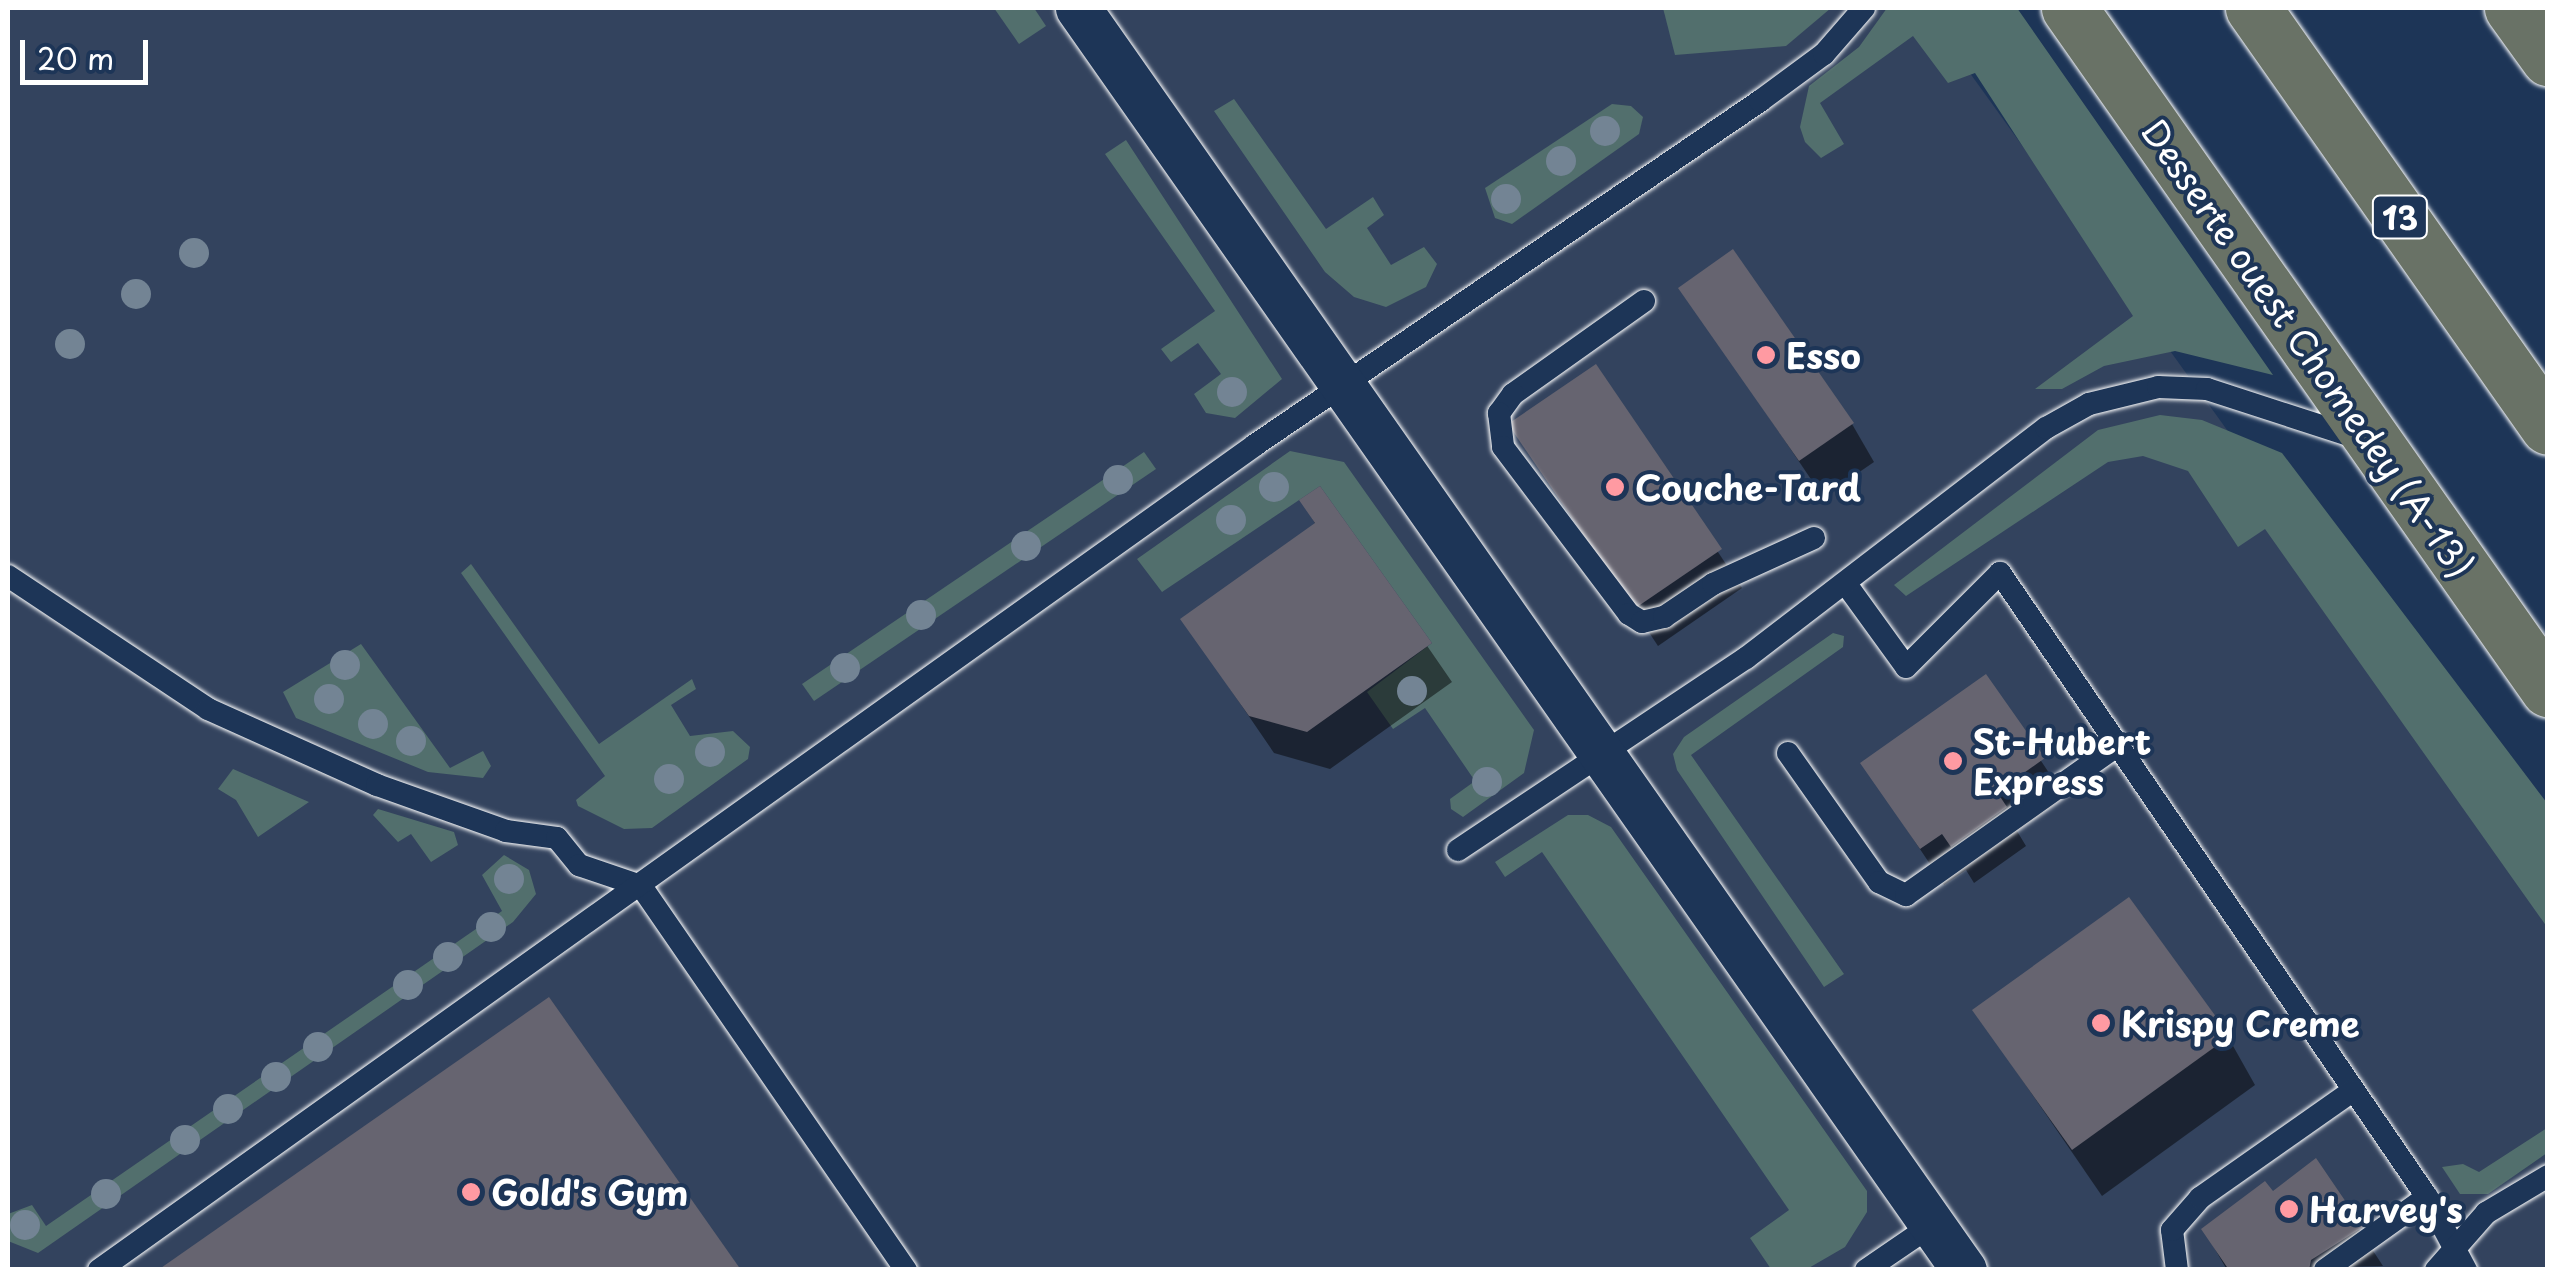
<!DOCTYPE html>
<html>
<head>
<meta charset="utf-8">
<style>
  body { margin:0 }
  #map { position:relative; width:2555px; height:1277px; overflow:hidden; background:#1d3557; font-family:"Playpen Sans",sans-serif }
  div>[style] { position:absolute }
  .built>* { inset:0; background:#33435e }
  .green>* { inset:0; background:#526f6d }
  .shadow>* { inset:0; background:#0007 }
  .building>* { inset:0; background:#666470 }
  .roads { filter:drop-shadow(0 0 2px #fff) drop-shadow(0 0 2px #fff) }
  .lane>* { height:22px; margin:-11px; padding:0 11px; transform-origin:11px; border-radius:11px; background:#1d3557 }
  .street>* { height:45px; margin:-22.5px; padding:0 22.5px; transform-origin:22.5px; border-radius:22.5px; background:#1d3557 }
  .primary>* { height:55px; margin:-27.5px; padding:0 27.5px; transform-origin:27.5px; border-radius:27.5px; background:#697266 }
  .highway>* { height:55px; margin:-27.5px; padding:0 27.5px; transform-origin:27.5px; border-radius:27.5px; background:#697266 }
  .trees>* { width:30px; height:30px; margin:-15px; border-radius:50%; background:#738494 }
  .dots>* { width:28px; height:28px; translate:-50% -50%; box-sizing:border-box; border:5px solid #1d3557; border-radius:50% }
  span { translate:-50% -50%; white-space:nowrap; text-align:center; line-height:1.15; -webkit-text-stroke:8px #1d3557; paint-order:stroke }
  .shield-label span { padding:2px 8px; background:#1d3557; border:2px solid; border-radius:8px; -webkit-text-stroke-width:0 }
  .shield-label { font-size:32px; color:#fff; font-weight:700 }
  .street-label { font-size:35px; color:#fff }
  .poi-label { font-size:35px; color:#fff; font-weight:700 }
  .left { translate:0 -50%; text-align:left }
  .frame { position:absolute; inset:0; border:10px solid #fff; pointer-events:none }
  .scale { position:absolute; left:20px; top:40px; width:128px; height:45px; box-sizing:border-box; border:5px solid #fff; border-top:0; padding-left:12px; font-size:30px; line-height:35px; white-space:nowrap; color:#fff; -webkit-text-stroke:8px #1d3557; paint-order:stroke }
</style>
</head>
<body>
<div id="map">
  <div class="built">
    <div style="clip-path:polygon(8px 8px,1923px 8px,2547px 874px,2547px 1269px,8px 1269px)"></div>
  </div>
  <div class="green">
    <div style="clip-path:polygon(994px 8px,1034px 8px,1046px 26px,1019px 44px)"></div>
    <div style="clip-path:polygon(1663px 8px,1831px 8px,1786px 46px,1675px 55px)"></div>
    <div style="clip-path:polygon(1887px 8px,2017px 8px,2273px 375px,2175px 351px,2104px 366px,2062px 389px,2035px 389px,2133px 316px,1975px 73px,1948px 83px,1913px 36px,1820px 103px,1844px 144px,1821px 158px,1805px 142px,1800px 127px,1809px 86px,1859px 47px)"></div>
    <div style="clip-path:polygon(1234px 99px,1326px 229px,1373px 197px,1384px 215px,1367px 228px,1391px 265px,1424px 247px,1437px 264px,1426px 287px,1386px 307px,1354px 297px,1325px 272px,1214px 111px)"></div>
    <div style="clip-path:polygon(1612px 104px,1631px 106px,1643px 117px,1639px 134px,1512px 224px,1495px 218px,1485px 188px)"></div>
    <div style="clip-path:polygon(1126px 140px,1282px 379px,1235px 418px,1206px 413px,1194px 394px,1221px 374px,1198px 343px,1171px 362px,1161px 349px,1215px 311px,1105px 154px)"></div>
    <div style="clip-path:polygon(2160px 415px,2202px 420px,2282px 453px,2547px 803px,2547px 927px,2265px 529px,2238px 547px,2188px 471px,2143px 456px,2108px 462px,1906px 596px,1894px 585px,2098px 430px)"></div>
    <div style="clip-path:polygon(1290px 451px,1344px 462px,1534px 730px,1524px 773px,1463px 817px,1451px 809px,1450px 799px,1475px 781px,1425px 708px,1393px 729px,1367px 692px,1432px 643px,1320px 486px,1162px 592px,1137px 559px)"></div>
    <div style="clip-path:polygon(1144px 452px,1156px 469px,814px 701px,802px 684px)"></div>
    <div style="clip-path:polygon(471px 564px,599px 744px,692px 679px,696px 689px,671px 705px,690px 736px,733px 731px,750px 747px,748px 759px,652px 828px,624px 829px,578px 806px,576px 800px,605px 776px,461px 573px)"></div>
    <div style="clip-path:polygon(1833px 633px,1844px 636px,1843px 647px,1691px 755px,1844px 974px,1824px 987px,1677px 770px,1673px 754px,1684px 737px)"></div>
    <div style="clip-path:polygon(361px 644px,450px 768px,483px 751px,491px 766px,483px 778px,428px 772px,296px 718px,283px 692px)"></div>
    <div style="clip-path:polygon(233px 769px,309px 802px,258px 837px,236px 800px,218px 789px)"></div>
    <div style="clip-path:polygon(378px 809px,454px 832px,458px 845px,431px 862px,411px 834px,398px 842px,373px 815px)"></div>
    <div style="clip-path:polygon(1568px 815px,1588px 815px,1611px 827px,1867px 1191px,1867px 1212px,1845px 1247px,1807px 1269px,1771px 1269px,1750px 1238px,1789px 1210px,1542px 852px,1505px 877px,1495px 862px)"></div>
    <div style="clip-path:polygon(504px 855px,529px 870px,536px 894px,513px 922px,38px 1253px,8px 1241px,8px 1214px,32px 1205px,46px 1226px,502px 911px,482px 875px)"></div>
    <div style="clip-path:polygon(2547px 1128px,2547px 1153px,2488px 1194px,2460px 1194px,2442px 1167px,2463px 1164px,2479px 1172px)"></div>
  </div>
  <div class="shadow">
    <div style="clip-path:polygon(1682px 289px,1852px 424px,1874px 462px,1823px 497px)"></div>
    <div style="clip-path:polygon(1595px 368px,1742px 588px,1658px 646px,1511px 424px)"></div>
    <div style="clip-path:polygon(1319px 489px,1452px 682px,1330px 769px,1274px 753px,1183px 620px,1316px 525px,1302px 501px)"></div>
    <div style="clip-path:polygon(1986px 678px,2065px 797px,2017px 831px,2026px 846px,1974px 883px,1966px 870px,1944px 885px,1863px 764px)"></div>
    <div style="clip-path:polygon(1975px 1011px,2228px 1037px,2255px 1085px,2102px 1196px)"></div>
    <div style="clip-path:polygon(2315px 1162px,2383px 1266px,2227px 1270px,2204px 1230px,2273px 1194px)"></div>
  </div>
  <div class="building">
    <div style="clip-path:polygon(1733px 249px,1854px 423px,1799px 461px,1678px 288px)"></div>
    <div style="clip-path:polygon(1596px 364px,1722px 549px,1634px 609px,1508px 424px)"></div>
    <div style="clip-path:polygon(1320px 486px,1432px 643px,1307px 732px,1249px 716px,1180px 619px,1315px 523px,1299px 500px)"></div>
    <div style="clip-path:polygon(1986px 674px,2045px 758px,1997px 792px,2007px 807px,1951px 847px,1942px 834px,1920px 849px,1860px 763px)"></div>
    <div style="clip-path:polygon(2129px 897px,2230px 1036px,2072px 1150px,1972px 1010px)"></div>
    <div style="clip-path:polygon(549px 997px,741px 1270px,158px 1270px)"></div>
    <div style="clip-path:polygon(2316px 1158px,2363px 1227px,2311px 1260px,2309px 1270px,2229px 1270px,2201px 1229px,2265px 1181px,2273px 1191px)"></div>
  </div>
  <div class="roads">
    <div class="lane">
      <div style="left:1644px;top:301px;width:161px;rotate:144.6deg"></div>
      <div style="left:1513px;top:394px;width:24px;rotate:126deg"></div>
      <div style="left:1499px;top:413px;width:34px;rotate:83deg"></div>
      <div style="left:1503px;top:447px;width:209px;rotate:53deg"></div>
      <div style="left:1629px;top:614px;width:15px;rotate:32deg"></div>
      <div style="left:1642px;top:622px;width:23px;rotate:-13deg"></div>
      <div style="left:1664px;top:617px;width:59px;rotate:-34deg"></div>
      <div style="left:1713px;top:584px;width:111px;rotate:-24.5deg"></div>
      <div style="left:8px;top:576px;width:240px;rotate:33.6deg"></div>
      <div style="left:208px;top:709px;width:185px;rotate:24.2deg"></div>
      <div style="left:377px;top:785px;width:137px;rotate:19.6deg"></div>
      <div style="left:506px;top:831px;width:51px;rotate:7.8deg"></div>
      <div style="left:557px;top:838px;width:35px;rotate:51deg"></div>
      <div style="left:579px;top:865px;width:65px;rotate:18.7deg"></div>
      <div style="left:641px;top:886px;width:467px;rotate:55.4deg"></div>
      <div style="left:1846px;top:584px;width:102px;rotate:54.1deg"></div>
      <div style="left:1906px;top:667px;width:133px;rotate:-45deg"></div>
      <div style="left:2000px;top:573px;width:756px;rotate:55.62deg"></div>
      <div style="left:2427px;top:1197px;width:83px;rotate:61.9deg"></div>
      <div style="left:1788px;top:753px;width:158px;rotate:54.8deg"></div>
      <div style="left:1879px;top:882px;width:30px;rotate:26deg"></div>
      <div style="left:1906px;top:895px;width:261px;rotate:-35.3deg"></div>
      <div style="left:1458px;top:850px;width:346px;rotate:-33.7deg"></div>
      <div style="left:1746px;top:658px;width:378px;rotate:-37.5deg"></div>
      <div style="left:2046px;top:428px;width:49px;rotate:-29.2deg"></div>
      <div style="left:2089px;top:404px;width:71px;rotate:-13.8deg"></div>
      <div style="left:2158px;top:387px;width:49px;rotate:2.3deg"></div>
      <div style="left:2207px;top:389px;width:162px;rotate:18deg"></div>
      <div style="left:99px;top:1270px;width:1420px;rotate:-35.51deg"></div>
      <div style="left:1255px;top:445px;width:611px;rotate:-34.26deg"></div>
      <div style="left:1760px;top:101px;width:79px;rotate:-36.3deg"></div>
      <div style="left:1824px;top:54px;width:61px;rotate:-49deg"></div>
      <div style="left:1866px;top:1270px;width:80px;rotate:-34.3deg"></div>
      <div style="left:2177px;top:1270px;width:40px;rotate:-97.1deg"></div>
      <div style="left:2172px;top:1230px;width:43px;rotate:-48.8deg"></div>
      <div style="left:2200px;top:1198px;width:186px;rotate:-35.1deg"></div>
      <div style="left:2325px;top:1270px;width:125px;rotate:-35.6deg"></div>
      <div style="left:2436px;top:1270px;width:76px;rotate:-48.7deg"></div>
      <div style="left:2486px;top:1213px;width:72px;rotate:-30.8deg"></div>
    </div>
    <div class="street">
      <div style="left:1078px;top:8px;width:1542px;rotate:54.93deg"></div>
    </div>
    <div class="primary">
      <div style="left:2069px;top:8px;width:833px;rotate:54.88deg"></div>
    </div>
    <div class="highway">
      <div style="left:2253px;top:8px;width:512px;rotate:54.85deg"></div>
      <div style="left:2512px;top:8px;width:62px;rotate:54.2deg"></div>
    </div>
  </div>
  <div class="trees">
    <div style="left:1605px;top:131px"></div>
    <div style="left:1561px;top:161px"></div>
    <div style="left:1506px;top:199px"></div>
    <div style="left:194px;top:253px"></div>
    <div style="left:136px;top:294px"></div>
    <div style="left:70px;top:344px"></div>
    <div style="left:1232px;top:392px"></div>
    <div style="left:1118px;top:480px"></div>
    <div style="left:1274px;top:487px"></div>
    <div style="left:1231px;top:520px"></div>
    <div style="left:1026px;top:546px"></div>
    <div style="left:921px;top:615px"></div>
    <div style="left:345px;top:665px"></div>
    <div style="left:845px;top:668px"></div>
    <div style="left:1412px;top:691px"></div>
    <div style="left:329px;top:699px"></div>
    <div style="left:373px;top:724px"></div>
    <div style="left:411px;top:741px"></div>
    <div style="left:710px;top:752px"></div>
    <div style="left:669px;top:779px"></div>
    <div style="left:1487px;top:782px"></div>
    <div style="left:509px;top:879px"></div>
    <div style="left:491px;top:927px"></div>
    <div style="left:448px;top:957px"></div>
    <div style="left:408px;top:985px"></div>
    <div style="left:318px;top:1047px"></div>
    <div style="left:276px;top:1077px"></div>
    <div style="left:228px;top:1109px"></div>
    <div style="left:185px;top:1140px"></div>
    <div style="left:106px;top:1194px"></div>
    <div style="left:25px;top:1225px"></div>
  </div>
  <div class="dots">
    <div style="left:1766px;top:355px;background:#ff9aa2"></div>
    <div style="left:1615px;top:487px;background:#ff9aa2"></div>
    <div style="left:1953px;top:761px;background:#ff9aa2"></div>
    <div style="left:2101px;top:1023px;background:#ff9aa2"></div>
    <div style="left:471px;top:1192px;background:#ff9aa2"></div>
    <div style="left:2289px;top:1209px;background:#ff9aa2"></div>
  </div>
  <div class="shield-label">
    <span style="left:2400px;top:217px">13</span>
  </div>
  <div class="street-label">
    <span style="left:2308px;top:348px;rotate:55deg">Desserte ouest Chomedey (A-13)</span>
  </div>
  <div class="poi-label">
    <span class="left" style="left:1786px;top:355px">Esso</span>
    <span class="left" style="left:1635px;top:487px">Couche-Tard</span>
    <span class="left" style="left:1973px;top:761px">St-Hubert<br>Express</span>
    <span class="left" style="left:2121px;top:1023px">Krispy Creme</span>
    <span class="left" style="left:491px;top:1192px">Gold's Gym</span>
    <span class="left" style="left:2309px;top:1209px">Harvey's</span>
  </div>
  <div class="frame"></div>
  <div class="scale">20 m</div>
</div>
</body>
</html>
